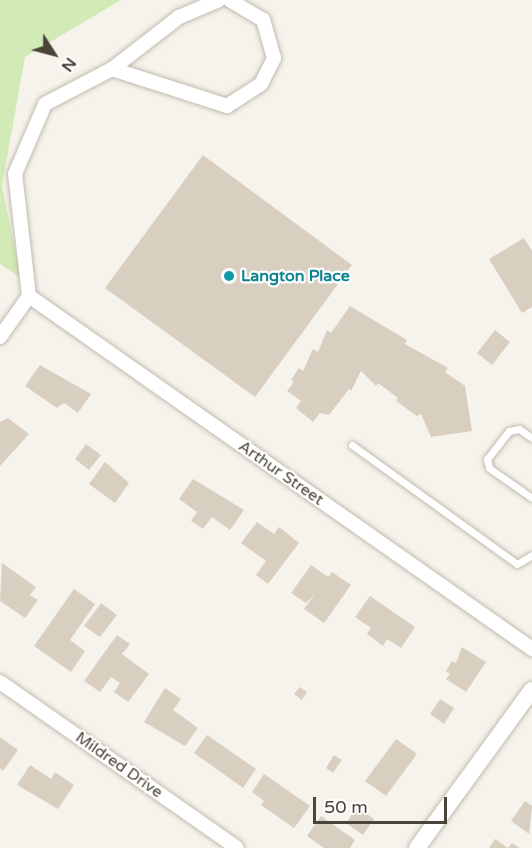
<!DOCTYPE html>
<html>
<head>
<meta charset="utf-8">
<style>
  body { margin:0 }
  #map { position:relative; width:532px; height:848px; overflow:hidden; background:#f6f3ec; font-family:"Varela Round",sans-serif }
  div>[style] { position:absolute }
  .green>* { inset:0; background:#d2eab5 }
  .building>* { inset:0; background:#d8cfc1 }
  .roads { filter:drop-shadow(0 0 2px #c2bbae) drop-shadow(0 0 2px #c2bbae) }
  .service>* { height:7px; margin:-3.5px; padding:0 3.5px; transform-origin:3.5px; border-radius:3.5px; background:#fff }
  .minor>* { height:14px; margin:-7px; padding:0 7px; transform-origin:7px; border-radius:7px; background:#fff }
  .tertiary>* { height:16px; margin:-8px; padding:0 8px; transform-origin:8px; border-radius:8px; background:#fff }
  .dots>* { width:16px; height:16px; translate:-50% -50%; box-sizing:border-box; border:3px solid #fff; border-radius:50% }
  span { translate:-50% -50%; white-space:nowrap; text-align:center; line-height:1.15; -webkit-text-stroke:4.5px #fff; paint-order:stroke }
  .culture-label { font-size:16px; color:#0d838f; font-weight:700 }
  .left { translate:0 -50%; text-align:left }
  .street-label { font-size:16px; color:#4b4439 }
  .north { position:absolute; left:24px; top:24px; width:60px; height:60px; -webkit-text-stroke:4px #fff; paint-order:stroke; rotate:126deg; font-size:16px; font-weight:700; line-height:24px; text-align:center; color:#4b4439 }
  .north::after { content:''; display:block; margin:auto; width:21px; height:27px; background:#4b4439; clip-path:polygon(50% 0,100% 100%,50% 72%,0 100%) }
  .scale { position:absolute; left:313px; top:797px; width:134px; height:27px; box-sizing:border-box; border:3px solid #4b4439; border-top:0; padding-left:8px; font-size:18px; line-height:21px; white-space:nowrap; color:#4b4439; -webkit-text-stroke:4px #fff; paint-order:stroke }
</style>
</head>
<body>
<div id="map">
  <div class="green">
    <div style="clip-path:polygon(0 0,121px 0,25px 57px,2px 186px,21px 278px,0 264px)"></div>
  </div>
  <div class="building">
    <div style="clip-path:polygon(203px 155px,352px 265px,255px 397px,105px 288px)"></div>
    <div style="clip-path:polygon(524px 238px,532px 251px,532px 307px,522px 313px,489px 259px)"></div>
    <div style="clip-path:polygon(350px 306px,407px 340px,405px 344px,448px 368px,445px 372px,465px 386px,472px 431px,431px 437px,421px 414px,417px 416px,396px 401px,398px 398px,378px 383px,376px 386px,361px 371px,351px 391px,349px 389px,329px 415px,320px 413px,313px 422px,296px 408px,301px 401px,287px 391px,294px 382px,291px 380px,299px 368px,303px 371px,313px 349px,318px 352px,327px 330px,331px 333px)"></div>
    <div style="clip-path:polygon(495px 330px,510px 342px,492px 365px,477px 353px)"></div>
    <div style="clip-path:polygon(40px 365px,91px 394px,78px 413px,64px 403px,57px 408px,25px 386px)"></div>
    <div style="clip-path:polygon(8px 418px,29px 434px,0 466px,0 422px)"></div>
    <div style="clip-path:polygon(86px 444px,101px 455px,89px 470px,75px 459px)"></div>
    <div style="clip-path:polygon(105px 462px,129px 483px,115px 503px,89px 484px)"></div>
    <div style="clip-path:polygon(193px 479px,244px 510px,230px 530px,212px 517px,203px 529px,191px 521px,197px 512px,179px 499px)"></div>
    <div style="clip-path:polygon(257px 522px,274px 534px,279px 527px,299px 543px,268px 584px,256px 575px,266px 561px,241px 543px)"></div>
    <div style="clip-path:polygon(2px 563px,36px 587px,30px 595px,38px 600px,25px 618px,0 601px)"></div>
    <div style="clip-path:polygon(311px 565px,328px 577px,332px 572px,351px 585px,324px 623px,304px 609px,315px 594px,306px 603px,291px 593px)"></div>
    <div style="clip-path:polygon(74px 589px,95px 604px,70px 640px,85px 651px,71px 672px,34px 646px)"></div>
    <div style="clip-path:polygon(370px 596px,415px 627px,401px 648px,387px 639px,383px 646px,367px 634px,371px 628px,355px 617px)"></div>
    <div style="clip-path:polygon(101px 603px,117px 615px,100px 637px,84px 626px)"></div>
    <div style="clip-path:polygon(117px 635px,130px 644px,122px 654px,149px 674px,128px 702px,114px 692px,120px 683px,111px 677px,100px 692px,84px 681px)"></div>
    <div style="clip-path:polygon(462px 647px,486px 662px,466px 692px,446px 679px,450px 674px,446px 671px,452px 661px,456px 663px)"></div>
    <div style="clip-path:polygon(300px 687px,307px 692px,302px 700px,294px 694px)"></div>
    <div style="clip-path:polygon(165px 688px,181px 699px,173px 710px,198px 728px,185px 746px,144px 722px)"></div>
    <div style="clip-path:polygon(440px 699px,454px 708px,444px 724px,430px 714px)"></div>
    <div style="clip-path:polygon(207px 735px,256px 769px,243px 788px,194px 753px)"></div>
    <div style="clip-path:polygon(0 737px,18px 750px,3px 771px,0 768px)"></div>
    <div style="clip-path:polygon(396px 739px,417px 754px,386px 796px,365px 781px)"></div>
    <div style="clip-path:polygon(334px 755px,342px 760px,333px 773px,326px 768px)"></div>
    <div style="clip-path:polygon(30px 765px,51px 779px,55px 772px,74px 785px,58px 809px,17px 785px)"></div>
    <div style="clip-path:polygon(264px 774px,310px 806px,294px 828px,261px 805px,264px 801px,252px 792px)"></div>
    <div style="clip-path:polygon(525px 801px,532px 806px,529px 834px,511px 821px)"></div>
    <div style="clip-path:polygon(357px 807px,374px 819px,363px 835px,346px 823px)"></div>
    <div style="clip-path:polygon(321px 816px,355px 840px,350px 848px,324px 848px,307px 836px)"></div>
    <div style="clip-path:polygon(495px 839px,508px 848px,512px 843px,520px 848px,489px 848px)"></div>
  </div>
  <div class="roads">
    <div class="service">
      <div style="left:532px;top:438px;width:16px;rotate:-145deg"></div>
      <div style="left:519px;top:429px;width:10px;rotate:169deg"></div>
      <div style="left:509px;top:431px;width:36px;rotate:128deg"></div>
      <div style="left:487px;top:459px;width:9px;rotate:77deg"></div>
      <div style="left:489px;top:468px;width:52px;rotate:34.9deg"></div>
      <div style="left:352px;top:445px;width:203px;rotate:35.8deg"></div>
      <div style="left:517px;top:564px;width:17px;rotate:-31deg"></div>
    </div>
    <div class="minor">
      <div style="left:112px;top:69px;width:121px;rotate:17.8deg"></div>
      <div style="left:227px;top:106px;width:40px;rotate:-32.9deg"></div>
      <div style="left:261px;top:84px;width:29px;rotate:-63deg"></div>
      <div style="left:274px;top:58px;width:40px;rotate:-106deg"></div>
      <div style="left:263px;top:20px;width:39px;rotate:-149deg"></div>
      <div style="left:29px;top:296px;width:615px;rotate:35.06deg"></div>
      <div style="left:29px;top:296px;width:123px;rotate:-96.5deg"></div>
      <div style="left:15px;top:174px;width:76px;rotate:-66.8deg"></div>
      <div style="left:45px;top:104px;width:76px;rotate:-27.6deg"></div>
      <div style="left:112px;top:69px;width:85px;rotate:-37.8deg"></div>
      <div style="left:179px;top:17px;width:43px;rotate:-23deg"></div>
      <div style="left:0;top:337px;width:50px;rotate:-54.7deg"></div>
      <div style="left:0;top:682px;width:289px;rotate:35deg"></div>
    </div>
    <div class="tertiary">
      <div style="left:417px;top:848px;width:195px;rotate:-54deg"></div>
    </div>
  </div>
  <div class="dots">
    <div style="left:229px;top:276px;background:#0f9aa8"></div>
  </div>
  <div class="culture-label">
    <span class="left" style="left:241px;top:276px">Langton Place</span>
  </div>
  <div class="street-label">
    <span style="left:281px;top:473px;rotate:35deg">Arthur Street</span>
    <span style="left:119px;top:765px;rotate:35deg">Mildred Drive</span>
  </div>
  <div class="north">N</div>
  <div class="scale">50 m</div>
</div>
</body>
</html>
